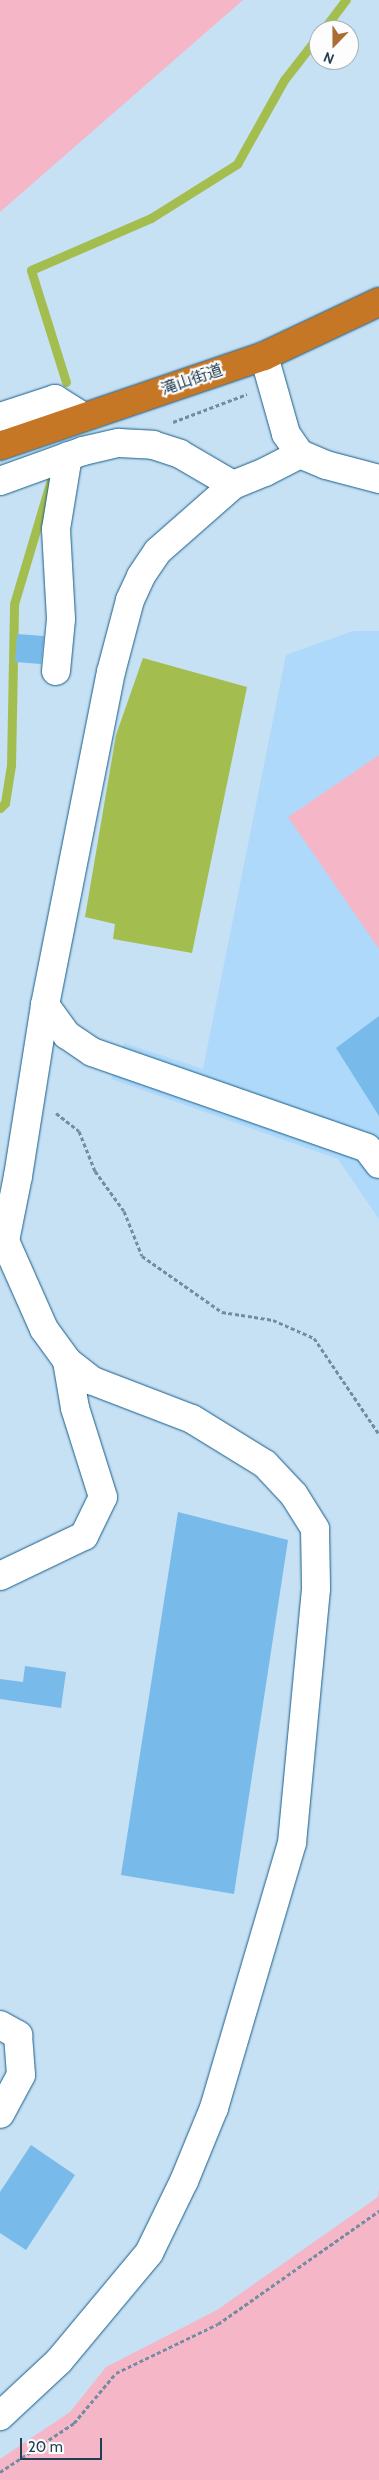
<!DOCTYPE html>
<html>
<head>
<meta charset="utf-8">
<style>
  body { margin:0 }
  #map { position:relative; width:379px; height:2480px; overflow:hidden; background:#c6e0f4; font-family:Cabin,"Noto Sans JP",sans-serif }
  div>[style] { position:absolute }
  .built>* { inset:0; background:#aed9fa }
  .green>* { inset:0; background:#f5b7c8 }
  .water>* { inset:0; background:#a3be4e }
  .stream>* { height:9px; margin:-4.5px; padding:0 4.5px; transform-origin:4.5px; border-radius:4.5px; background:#a3be4e }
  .building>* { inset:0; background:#78baea }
  .path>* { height:3px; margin-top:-1.5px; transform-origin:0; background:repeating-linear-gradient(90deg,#728da1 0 4px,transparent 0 6.5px) }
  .roads { filter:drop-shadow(0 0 1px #165d88) drop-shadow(0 0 1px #165d88) }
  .minor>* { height:28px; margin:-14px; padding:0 14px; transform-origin:14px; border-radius:14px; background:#fff }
  .highway>* { height:28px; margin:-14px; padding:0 14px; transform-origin:14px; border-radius:14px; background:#c67726 }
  span { translate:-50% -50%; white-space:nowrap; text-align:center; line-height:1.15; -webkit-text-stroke:4.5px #fdfdfd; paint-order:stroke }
  .street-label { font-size:16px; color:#223e52 }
  .north { position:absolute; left:309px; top:20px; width:50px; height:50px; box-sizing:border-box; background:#fdfdfd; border:1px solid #a5b1b9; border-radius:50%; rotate:202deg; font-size:14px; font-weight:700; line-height:20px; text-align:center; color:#223e52 }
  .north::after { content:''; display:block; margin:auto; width:18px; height:22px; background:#ab6d32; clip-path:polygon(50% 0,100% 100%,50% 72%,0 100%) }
  .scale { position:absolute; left:20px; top:2438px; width:82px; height:22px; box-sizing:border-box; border:2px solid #223e52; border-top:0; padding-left:6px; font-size:15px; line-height:18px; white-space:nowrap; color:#223e52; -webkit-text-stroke:4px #fdfdfd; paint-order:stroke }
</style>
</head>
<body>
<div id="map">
  <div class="built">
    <div style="clip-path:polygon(353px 631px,379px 631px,379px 1219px,338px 1159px,111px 1079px,124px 1043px,203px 1069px,286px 655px)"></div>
  </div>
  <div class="green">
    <div style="clip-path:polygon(0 0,243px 0,0 212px)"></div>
    <div style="clip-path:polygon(379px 755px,379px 949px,288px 817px)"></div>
    <div style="clip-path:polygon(379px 2188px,379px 2480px,0 2480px,0 2459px,70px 2412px,106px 2367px,217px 2310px,378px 2197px)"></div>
  </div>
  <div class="water">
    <div style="clip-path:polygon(143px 658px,247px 687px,192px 953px,113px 939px,115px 924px,85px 917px,116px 735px)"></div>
  </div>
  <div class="stream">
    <div style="left:323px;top:30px;width:38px;rotate:-53deg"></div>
    <div style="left:66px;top:382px;width:117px;rotate:-107.4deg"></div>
    <div style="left:31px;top:270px;width:131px;rotate:-23.4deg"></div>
    <div style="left:151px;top:218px;width:102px;rotate:-32.1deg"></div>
    <div style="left:237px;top:164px;width:96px;rotate:-60.8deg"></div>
    <div style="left:284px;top:80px;width:57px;rotate:-52.1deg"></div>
    <div style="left:0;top:808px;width:7px;rotate:-45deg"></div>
    <div style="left:5px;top:803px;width:38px;rotate:-81deg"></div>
    <div style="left:11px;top:765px;width:161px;rotate:-88.9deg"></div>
    <div style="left:14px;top:604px;width:129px;rotate:-73.4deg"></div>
  </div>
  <div class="building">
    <div style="clip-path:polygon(17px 634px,44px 636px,41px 664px,15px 662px)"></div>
    <div style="clip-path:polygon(379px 1016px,379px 1116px,336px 1048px)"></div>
    <div style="clip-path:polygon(178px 1512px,288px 1540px,234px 1894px,121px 1875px)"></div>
    <div style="clip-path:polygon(25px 1666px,66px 1672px,61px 1708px,0 1699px,0 1679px,23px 1682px)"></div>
    <div style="clip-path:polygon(31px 2145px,75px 2175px,26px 2250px,0 2233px,0 2192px)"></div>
  </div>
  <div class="path">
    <div style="left:173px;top:422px;width:79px;rotate:-20.7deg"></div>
    <div style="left:56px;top:1113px;width:29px;rotate:38deg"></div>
    <div style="left:79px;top:1131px;width:43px;rotate:68.2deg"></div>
    <div style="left:95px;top:1171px;width:49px;rotate:54.1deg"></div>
    <div style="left:124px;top:1211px;width:48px;rotate:68.2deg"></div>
    <div style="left:142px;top:1256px;width:98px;rotate:35deg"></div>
    <div style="left:222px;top:1312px;width:52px;rotate:8.9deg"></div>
    <div style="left:273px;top:1320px;width:45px;rotate:23.7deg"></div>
    <div style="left:314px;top:1338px;width:116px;rotate:55.9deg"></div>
    <div style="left:0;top:2472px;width:89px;rotate:-33.5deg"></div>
    <div style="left:74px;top:2423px;width:65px;rotate:-50deg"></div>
    <div style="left:116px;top:2373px;width:113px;rotate:-25.7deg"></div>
    <div style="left:218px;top:2324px;width:197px;rotate:-35.1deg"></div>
  </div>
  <div class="roads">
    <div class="minor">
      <div style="left:264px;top:356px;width:81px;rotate:74.2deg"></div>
      <div style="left:286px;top:434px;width:24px;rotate:55deg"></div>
      <div style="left:300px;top:454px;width:28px;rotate:23deg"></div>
      <div style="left:326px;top:465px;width:55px;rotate:14.8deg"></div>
      <div style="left:0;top:417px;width:58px;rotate:-18.1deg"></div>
      <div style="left:55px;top:399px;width:34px;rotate:32deg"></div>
      <div style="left:0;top:481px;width:88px;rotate:-19.9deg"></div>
      <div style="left:83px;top:451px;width:37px;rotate:-13deg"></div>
      <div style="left:119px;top:443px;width:34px;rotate:3deg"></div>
      <div style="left:153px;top:445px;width:28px;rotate:18deg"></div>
      <div style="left:180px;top:454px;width:61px;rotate:30.3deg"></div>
      <div style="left:56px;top:671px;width:52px;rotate:-84.5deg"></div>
      <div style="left:61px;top:619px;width:90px;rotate:-93.2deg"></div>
      <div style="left:56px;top:529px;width:74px;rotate:-80.7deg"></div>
      <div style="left:45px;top:1005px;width:37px;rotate:54deg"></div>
      <div style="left:67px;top:1035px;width:30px;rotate:34deg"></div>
      <div style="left:92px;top:1052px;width:291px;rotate:19.2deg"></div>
      <div style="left:367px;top:1148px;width:20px;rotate:53deg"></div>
      <div style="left:0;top:1236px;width:7px;rotate:45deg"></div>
      <div style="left:5px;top:1241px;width:96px;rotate:66.1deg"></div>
      <div style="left:44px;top:1329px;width:39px;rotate:54deg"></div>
      <div style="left:67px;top:1361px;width:33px;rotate:38deg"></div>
      <div style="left:93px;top:1381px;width:106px;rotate:21deg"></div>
      <div style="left:192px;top:1419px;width:86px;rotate:31.7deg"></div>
      <div style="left:265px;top:1464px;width:42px;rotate:46.9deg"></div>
      <div style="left:294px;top:1495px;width:40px;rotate:58deg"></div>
      <div style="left:315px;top:1529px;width:60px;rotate:89deg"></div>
      <div style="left:316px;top:1589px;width:255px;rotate:95.4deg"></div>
      <div style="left:292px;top:1843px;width:276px;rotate:106.4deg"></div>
      <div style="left:214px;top:2108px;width:79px;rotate:112.3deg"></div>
      <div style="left:184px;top:2181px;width:80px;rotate:115.9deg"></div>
      <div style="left:149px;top:2253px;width:141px;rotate:129.8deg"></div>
      <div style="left:59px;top:2361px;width:81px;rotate:137deg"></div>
      <div style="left:5px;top:1241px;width:66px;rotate:-78.7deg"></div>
      <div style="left:18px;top:1176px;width:173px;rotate:-81deg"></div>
      <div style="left:45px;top:1005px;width:339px;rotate:-78.8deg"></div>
      <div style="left:111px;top:672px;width:74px;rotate:-75.2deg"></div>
      <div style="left:130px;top:600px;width:26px;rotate:-65deg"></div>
      <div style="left:141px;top:576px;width:30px;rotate:-56deg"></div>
      <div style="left:158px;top:551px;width:100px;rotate:-41.3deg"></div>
      <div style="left:233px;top:485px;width:35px;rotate:-22deg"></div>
      <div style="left:265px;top:472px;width:39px;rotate:-27deg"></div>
      <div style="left:0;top:1576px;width:93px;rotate:-25.5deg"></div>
      <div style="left:84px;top:1536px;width:43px;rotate:-64deg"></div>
      <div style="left:103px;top:1497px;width:93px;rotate:-107.5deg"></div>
      <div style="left:75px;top:1408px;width:48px;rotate:-99.7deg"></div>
      <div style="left:0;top:2025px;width:21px;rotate:29deg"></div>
      <div style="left:18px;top:2035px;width:40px;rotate:85.7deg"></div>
      <div style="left:21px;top:2075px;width:44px;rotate:118.3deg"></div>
    </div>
    <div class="highway">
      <div style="left:0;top:446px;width:279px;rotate:-18.8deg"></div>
      <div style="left:264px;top:356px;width:127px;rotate:-25.2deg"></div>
    </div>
  </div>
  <div class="street-label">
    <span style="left:192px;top:380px;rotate:-19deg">滝山街道</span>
  </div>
  <div class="north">N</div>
  <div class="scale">20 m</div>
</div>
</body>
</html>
